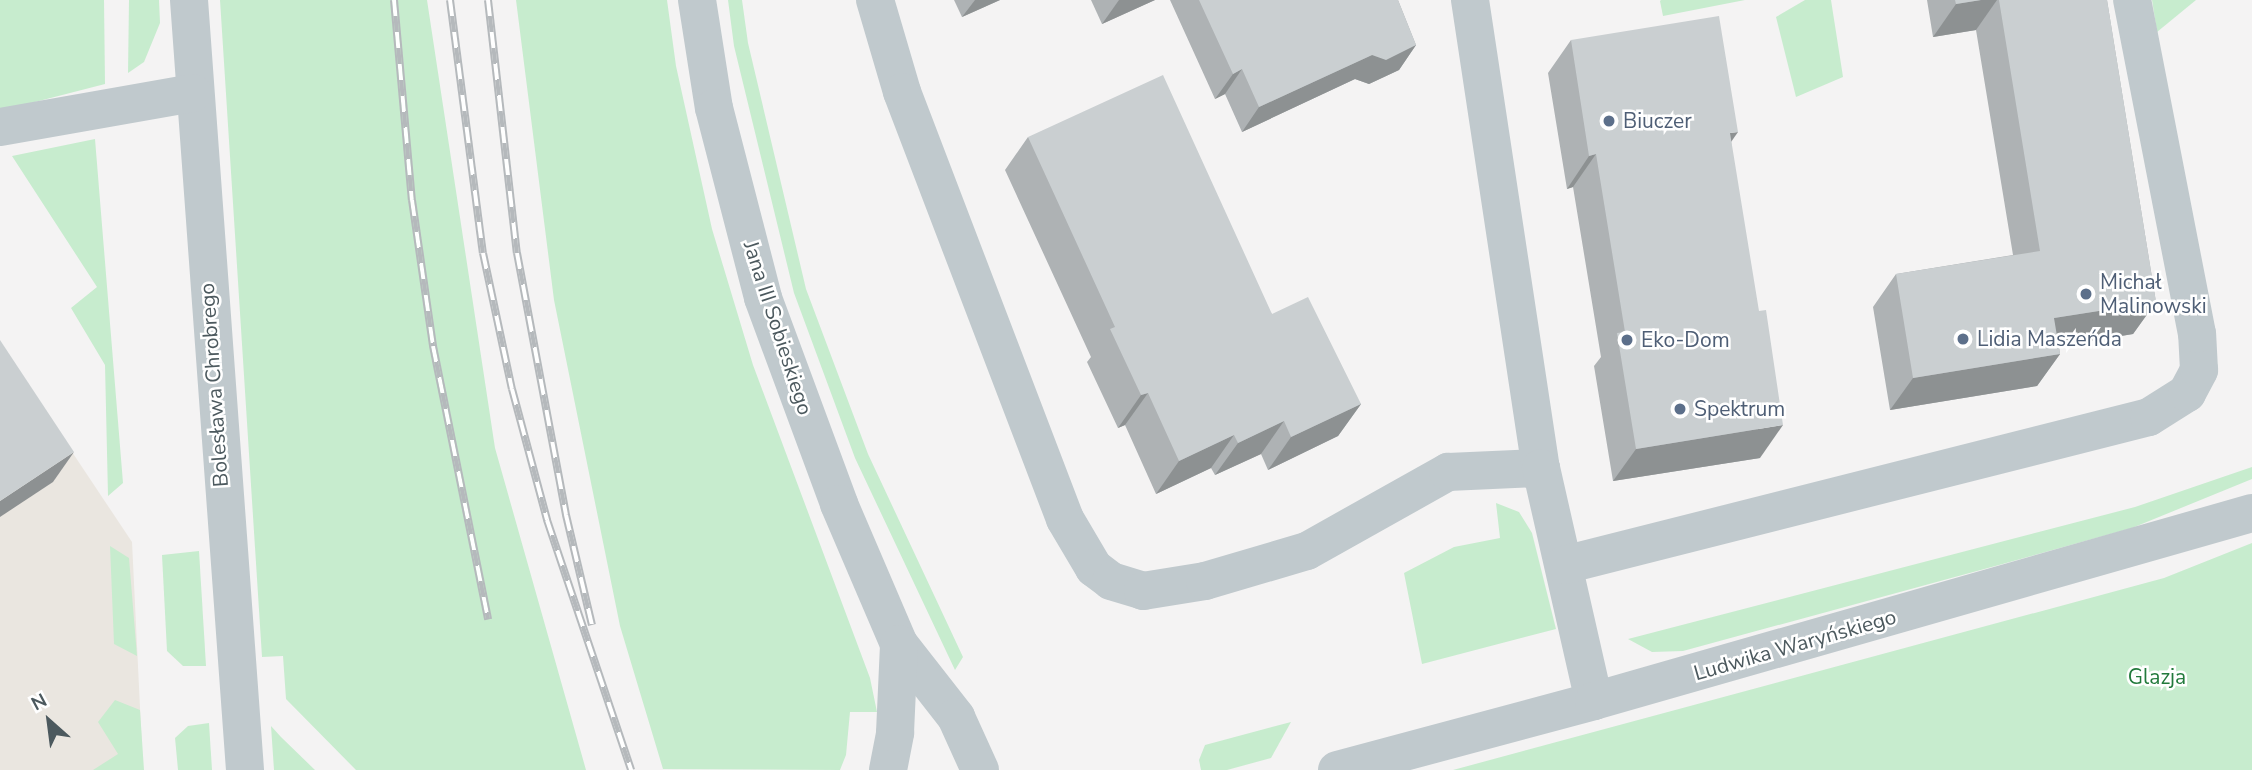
<!DOCTYPE html>
<html>
<head>
<meta charset="utf-8">
<style>
  body { margin:0 }
  #map { position:relative; width:2252px; height:770px; overflow:hidden; background:#f4f3f3; font-family:"Nunito Sans",sans-serif }
  div>[style] { position:absolute }
  .commercial>* { inset:0; background:#eae6e0 }
  .green>* { inset:0; background:#c7ecce }
  .minor>* { height:38px; margin:-19px; padding:0 19px; transform-origin:19px; border-radius:19px; background:#c0c9cd }
  .rail>* { height:8px; margin-top:-4px; transform-origin:0; background:repeating-linear-gradient(90deg,#fff 0 16px,#b5b9bc 0 32px); box-sizing:border-box; border-block:2px solid #b5b9bc }
  .wall>* { inset:0; background:#aeb2b4 }
  .shaded-wall>* { inset:0; background:#8d9192 }
  .building>* { inset:0; background:#cacfd1 }
  .dots>* { width:19px; height:19px; translate:-50% -50%; box-sizing:border-box; border:4px solid #fff; border-radius:50% }
  span { translate:-50% -50%; white-space:nowrap; text-align:center; line-height:1.15; -webkit-text-stroke:5px #fff; paint-order:stroke }
  .service-label { font-size:21px; color:#4e5e75 }
  .left { translate:0 -50%; text-align:left }
  .street-label { font-size:21px; color:#4c595e }
  .park-label { font-size:21px; color:#227a3c }
  .north { position:absolute; left:14px; top:686px; width:70px; height:70px; -webkit-text-stroke:5px #fff; paint-order:stroke; rotate:332deg; font-size:19px; font-weight:700; line-height:28px; text-align:center; color:#4c595e }
  .north::after { content:''; display:block; margin:auto; width:24px; height:32px; background:#4c595e; clip-path:polygon(50% 0,100% 100%,50% 72%,0 100%) }
</style>
</head>
<body>
<div id="map">
  <div class="commercial">
    <div style="clip-path:polygon(0 344px,132px 542px,143px 770px,0 770px)"></div>
  </div>
  <div class="green">
    <div style="clip-path:polygon(0 0,104px 0,105px 84px,0 111px)"></div>
    <div style="clip-path:polygon(129px 0,159px 0,160px 23px,144px 62px,128px 73px)"></div>
    <div style="clip-path:polygon(220px 0,427px 0,495px 448px,586px 770px,356px 770px,286px 699px,283px 656px,262px 657px)"></div>
    <div style="clip-path:polygon(516px 0,667px 0,676px 66px,712px 229px,753px 365px,870px 678px,877px 712px,850px 712px,846px 755px,840px 770px,663px 769px,620px 626px,554px 300px)"></div>
    <div style="clip-path:polygon(728px 0,742px 0,748px 43px,806px 289px,868px 454px,963px 657px,955px 670px,855px 458px,794px 293px,734px 46px)"></div>
    <div style="clip-path:polygon(1745px 0,1663px 16px,1660px 1px,1661px 0)"></div>
    <div style="clip-path:polygon(1805px 0,1831px 0,1843px 77px,1796px 97px,1776px 17px)"></div>
    <div style="clip-path:polygon(2152px 0,2196px 0,2157px 32px)"></div>
    <div style="clip-path:polygon(95px 139px,123px 483px,108px 496px,105px 365px,71px 308px,97px 287px,12px 156px)"></div>
    <div style="clip-path:polygon(2252px 467px,2252px 479px,2132px 528px,1999px 565px,1683px 651px,1652px 652px,1628px 639px,2135px 507px)"></div>
    <div style="clip-path:polygon(1496px 503px,1519px 512px,1532px 533px,1556px 629px,1422px 664px,1404px 573px,1454px 547px,1500px 538px)"></div>
    <div style="clip-path:polygon(2252px 543px,2252px 770px,1453px 770px,2164px 578px)"></div>
    <div style="clip-path:polygon(110px 546px,129px 558px,137px 656px,114px 644px)"></div>
    <div style="clip-path:polygon(199px 551px,206px 666px,183px 666px,167px 651px,162px 555px)"></div>
    <div style="clip-path:polygon(115px 700px,140px 710px,144px 770px,93px 770px,118px 754px,98px 722px)"></div>
    <div style="clip-path:polygon(1291px 722px,1271px 758px,1227px 770px,1201px 770px,1199px 760px,1205px 745px)"></div>
    <div style="clip-path:polygon(209px 723px,212px 770px,178px 770px,175px 738px,188px 726px)"></div>
    <div style="clip-path:polygon(271px 726px,281px 737px,315px 770px,274px 770px)"></div>
  </div>
  <div class="minor">
    <div style="left:189px;top:0;width:772px;rotate:85.84deg"></div>
    <div style="left:697px;top:0;width:109px;rotate:81.1deg"></div>
    <div style="left:714px;top:108px;width:196px;rotate:75.5deg"></div>
    <div style="left:763px;top:298px;width:220px;rotate:69.7deg"></div>
    <div style="left:839px;top:504px;width:152px;rotate:66.8deg"></div>
    <div style="left:899px;top:644px;width:93px;rotate:52deg"></div>
    <div style="left:956px;top:717px;width:58px;rotate:65.6deg"></div>
    <div style="left:875px;top:0;width:96px;rotate:73.6deg"></div>
    <div style="left:902px;top:92px;width:457px;rotate:69.1deg"></div>
    <div style="left:1065px;top:519px;width:57px;rotate:59.4deg"></div>
    <div style="left:1094px;top:568px;width:21px;rotate:37deg"></div>
    <div style="left:1111px;top:581px;width:34px;rotate:17deg"></div>
    <div style="left:1143px;top:591px;width:63px;rotate:-9.2deg"></div>
    <div style="left:1205px;top:581px;width:106px;rotate:-16.4deg"></div>
    <div style="left:1307px;top:551px;width:162px;rotate:-29.3deg"></div>
    <div style="left:1448px;top:472px;width:93px;rotate:-2.5deg"></div>
    <div style="left:1470px;top:0;width:473px;rotate:81.4deg"></div>
    <div style="left:1541px;top:468px;width:239px;rotate:77.2deg"></div>
    <div style="left:0;top:127px;width:196px;rotate:-10deg"></div>
    <div style="left:1564px;top:565px;width:603px;rotate:-14.2deg"></div>
    <div style="left:2149px;top:417px;width:45px;rotate:-32.3deg"></div>
    <div style="left:2187px;top:393px;width:26px;rotate:-62deg"></div>
    <div style="left:2199px;top:370px;width:36px;rotate:-93deg"></div>
    <div style="left:2197px;top:334px;width:340px;rotate:-101deg"></div>
    <div style="left:888px;top:770px;width:38px;rotate:-79deg"></div>
    <div style="left:895px;top:733px;width:89px;rotate:-87.4deg"></div>
    <div style="left:1337px;top:770px;width:266px;rotate:-15deg"></div>
    <div style="left:1594px;top:701px;width:684px;rotate:-15.95deg"></div>
  </div>
  <div class="rail">
    <div style="left:394px;top:0;width:201px;rotate:84.9deg"></div>
    <div style="left:412px;top:200px;width:148px;rotate:81.8deg"></div>
    <div style="left:433px;top:346px;width:279px;rotate:78.6deg"></div>
    <div style="left:450px;top:0;width:255px;rotate:82.6deg"></div>
    <div style="left:483px;top:253px;width:139px;rotate:78deg"></div>
    <div style="left:512px;top:389px;width:136px;rotate:75deg"></div>
    <div style="left:547px;top:520px;width:264px;rotate:71.4deg"></div>
    <div style="left:488px;top:0;width:255px;rotate:83.5deg"></div>
    <div style="left:517px;top:253px;width:267px;rotate:79.4deg"></div>
    <div style="left:566px;top:515px;width:113px;rotate:76.7deg"></div>
  </div>
  <div class="wall">
    <div style="clip-path:polygon(954px 0,1000px 0,962px 17px)"></div>
    <div style="clip-path:polygon(1091px 0,1155px 0,1102px 24px)"></div>
    <div style="clip-path:polygon(1170px 0,1398px 0,1416px 45px,1399px 70px,1369px 84px,1355px 79px,1242px 132px,1225px 94px,1215px 99px)"></div>
    <div style="clip-path:polygon(1927px 0,2107px 0,2156px 302px,2133px 334px,2059px 346px,2060px 354px,2037px 386px,1890px 410px,1873px 307px,1896px 274px,2013px 255px,1976px 30px,1933px 37px)"></div>
    <div style="clip-path:polygon(1571px 40px,1731px 141px,1760px 458px,1613px 481px,1594px 366px,1601px 357px,1573px 187px,1567px 189px,1548px 73px)"></div>
    <div style="clip-path:polygon(1028px 137px,1272px 314px,1361px 404px,1338px 436px,1268px 470px,1261px 454px,1215px 475px,1211px 468px,1156px 494px,1125px 425px,1118px 428px,1087px 362px,1091px 357px,1005px 170px)"></div>
  </div>
  <div class="shaded-wall">
    <div style="clip-path:polygon(975px 0,1000px 0,962px 17px)"></div>
    <div style="clip-path:polygon(1119px 0,1155px 0,1102px 24px)"></div>
    <div style="clip-path:polygon(1981px 0,1997px 0,1976px 30px,1933px 37px,1956px 4px)"></div>
    <div style="clip-path:polygon(1416px 45px,1399px 70px,1369px 84px,1355px 79px,1242px 132px,1259px 107px,1372px 55px)"></div>
    <div style="clip-path:polygon(1242px 69px,1225px 94px,1215px 99px,1233px 74px)"></div>
    <div style="clip-path:polygon(1738px 132px,1715px 165px,1730px 133px)"></div>
    <div style="clip-path:polygon(1596px 154px,1573px 187px,1567px 189px,1589px 156px)"></div>
    <div style="clip-path:polygon(2156px 302px,2133px 334px,2031px 351px,2054px 318px)"></div>
    <div style="clip-path:polygon(2060px 354px,2037px 386px,1890px 410px,1913px 378px)"></div>
    <div style="clip-path:polygon(1148px 393px,1125px 425px,1118px 428px,1141px 395px)"></div>
    <div style="clip-path:polygon(1361px 404px,1338px 436px,1268px 470px,1291px 437px)"></div>
    <div style="clip-path:polygon(1284px 421px,1261px 454px,1215px 475px,1238px 443px)"></div>
    <div style="clip-path:polygon(1783px 425px,1760px 458px,1613px 481px,1636px 449px)"></div>
    <div style="clip-path:polygon(1234px 435px,1211px 468px,1156px 494px,1179px 461px)"></div>
    <div style="clip-path:polygon(74px 452px,53px 482px,0 517px,0 501px)"></div>
  </div>
  <div class="building">
    <div style="clip-path:polygon(1199px 0,1398px 0,1416px 45px,1386px 60px,1372px 55px,1259px 107px,1242px 69px,1233px 74px)"></div>
    <div style="clip-path:polygon(1955px 0,1981px 0,1956px 4px)"></div>
    <div style="clip-path:polygon(1999px 0,2107px 0,2156px 302px,2054px 318px,2060px 354px,1913px 378px,1896px 274px,2040px 251px)"></div>
    <div style="clip-path:polygon(1719px 16px,1738px 132px,1730px 133px,1759px 311px,1766px 310px,1783px 425px,1636px 449px,1617px 333px,1625px 332px,1596px 154px,1589px 156px,1571px 40px)"></div>
    <div style="clip-path:polygon(1163px 75px,1272px 314px,1308px 297px,1361px 404px,1291px 437px,1284px 421px,1238px 443px,1234px 435px,1179px 461px,1148px 393px,1141px 395px,1110px 329px,1115px 327px,1028px 137px)"></div>
    <div style="clip-path:polygon(0 340px,74px 452px,0 501px)"></div>
  </div>
  <div class="dots">
    <div style="left:1609px;top:121px;background:#5c6f8a"></div>
    <div style="left:2086px;top:294px;background:#5c6f8a"></div>
    <div style="left:1963px;top:339px;background:#5c6f8a"></div>
    <div style="left:1627px;top:340px;background:#5c6f8a"></div>
    <div style="left:1680px;top:409px;background:#5c6f8a"></div>
  </div>
  <div class="service-label">
    <span class="left" style="left:1623px;top:121px">Biuczer</span>
    <span class="left" style="left:2100px;top:294px">Michał<br>Malinowski</span>
    <span class="left" style="left:1977px;top:339px">Lidia Maszeńda</span>
    <span class="left" style="left:1641px;top:340px">Eko-Dom</span>
    <span class="left" style="left:1694px;top:409px">Spektrum</span>
  </div>
  <div class="street-label">
    <span style="left:778px;top:328px;rotate:72deg">Jana III Sobieskiego</span>
    <span style="left:214px;top:385px;rotate:-94deg">Bolesława Chrobrego</span>
    <span style="left:1795px;top:645px;rotate:-16deg">Ludwika Waryńskiego</span>
  </div>
  <div class="park-label">
    <span style="left:2157px;top:677px">Glazja</span>
  </div>
  <div class="north">N</div>
</div>
</body>
</html>
